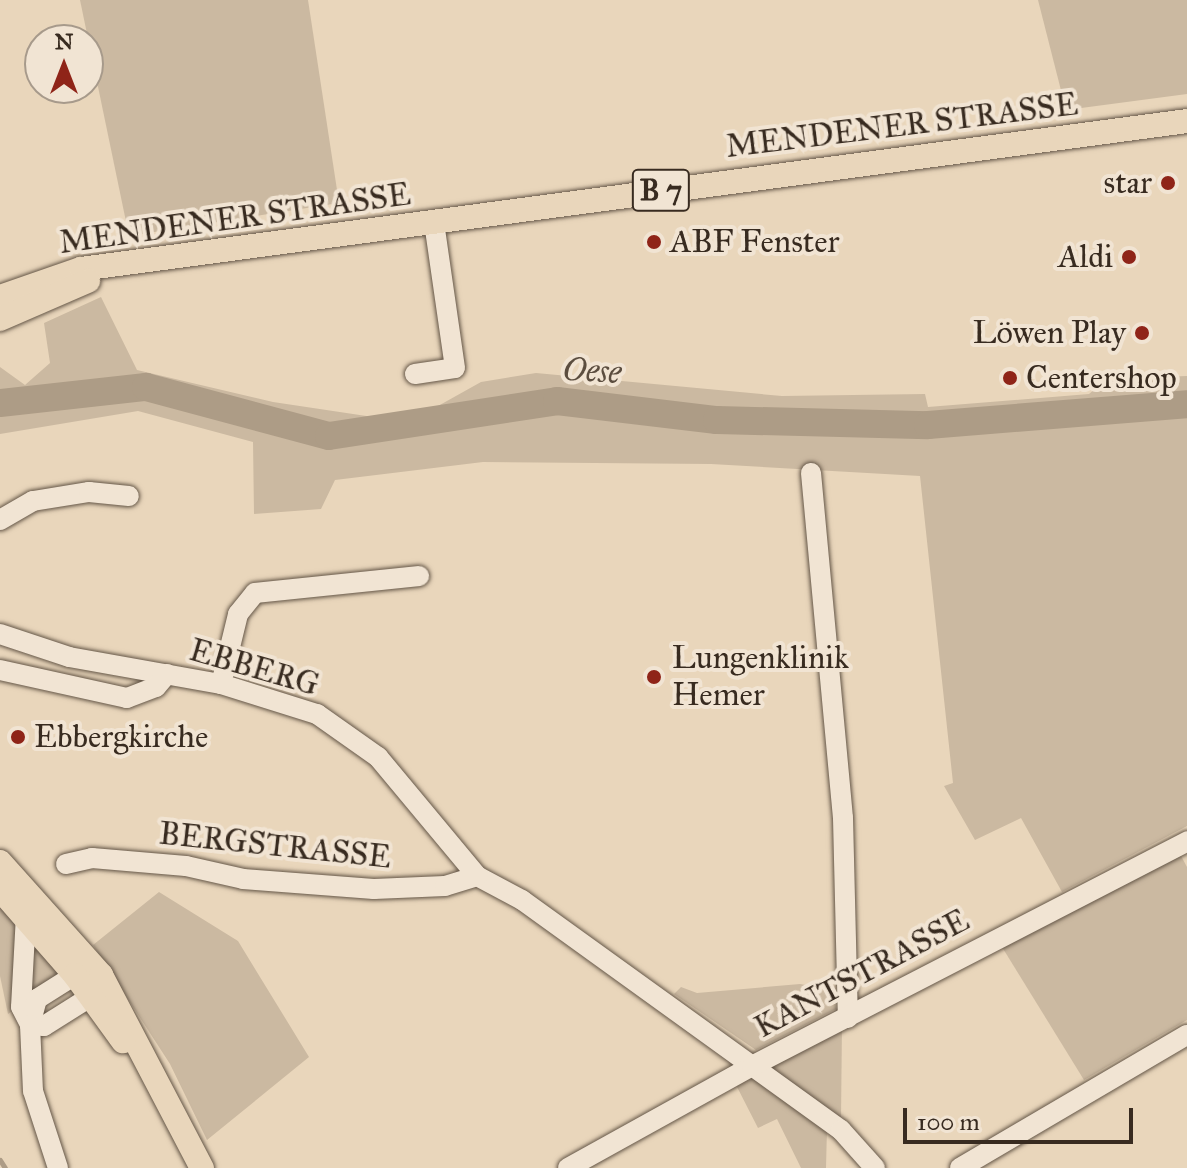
<!DOCTYPE html>
<html>
<head>
<meta charset="utf-8">
<style>
  body { margin:0 }
  #map { position:relative; width:1187px; height:1168px; overflow:hidden; background:#e9d6bb; font-family:"IM FELL Great Primer",serif }
  div>[style] { position:absolute }
  .green>* { inset:0; background:#cbb9a1 }
  .stream>* { height:5px; margin:-2.5px; padding:0 2.5px; transform-origin:2.5px; border-radius:2.5px; background:#ad9c86 }
  .river>* { height:28px; margin:-14px; padding:0 14px; transform-origin:14px; border-radius:14px; background:#ad9c86 }
  .roads { filter:drop-shadow(0 0 2px #645647) drop-shadow(0 0 2px #645647) }
  .minor>* { height:20px; margin:-10px; padding:0 10px; transform-origin:10px; border-radius:10px; background:#f1e4d3 }
  .major>* { height:24px; margin:-12px; padding:0 12px; transform-origin:12px; border-radius:12px; background:#e9d6bb }
  .dots>* { width:22px; height:22px; translate:-50% -50%; box-sizing:border-box; border:4px solid #f1e4d3; border-radius:50% }
  span { translate:-50% -50%; white-space:nowrap; text-align:center; line-height:1.15; -webkit-text-stroke:8px #f1e4d3; paint-order:stroke }
  .shield-label span { padding:2px 6px; background:#f1e4d3; border:2px solid; border-radius:6px; -webkit-text-stroke-width:0 }
  .shield-label { font-size:30px; color:#382b20; font-weight:700 }
  .street-label { font-size:32px; color:#382b20 }
  .poi-label { font-size:32px; color:#382b20 }
  .right { translate:-100% -50%; text-align:right }
  .left { translate:0 -50%; text-align:left }
  .water-label { font-size:34px; color:#5b4d3f; font-style:italic }
  .north { position:absolute; left:24px; top:24px; width:80px; height:80px; box-sizing:border-box; background:#f1e4d3; border:2px solid #a79a8b; border-radius:50%; rotate:0deg; font-size:22px; font-weight:700; line-height:32px; text-align:center; color:#382b20 }
  .north::after { content:''; display:block; margin:auto; width:28px; height:36px; background:#8f2418; clip-path:polygon(50% 0,100% 100%,50% 72%,0 100%) }
  .scale { position:absolute; left:903px; top:1108px; width:230px; height:36px; box-sizing:border-box; border:4px solid #382b20; border-top:0; padding-left:10px; font-size:24px; line-height:28px; white-space:nowrap; color:#382b20; -webkit-text-stroke:6px #f1e4d3; paint-order:stroke }
</style>
</head>
<body>
<div id="map">
  <div class="green">
    <div style="clip-path:polygon(80px 0,308px 0,339px 203px,129px 236px)"></div>
    <div style="clip-path:polygon(1038px 0,1187px 0,1187px 94px,1066px 110px)"></div>
    <div style="clip-path:polygon(101px 297px,137px 370px,273px 402px,373px 417px,438px 406px,481px 382px,536px 373px,782px 396px,925px 394px,928px 407px,1089px 394px,1107px 379px,1187px 376px,1187px 826px,1062px 892px,1021px 818px,975px 840px,944px 786px,953px 783px,920px 476px,711px 464px,483px 462px,335px 480px,321px 509px,254px 514px,253px 442px,138px 411px,0 434px,0 367px,25px 385px,50px 363px,44px 323px)"></div>
    <div style="clip-path:polygon(1180px 854px,1187px 867px,1187px 1020px,1084px 1080px,1002px 947px)"></div>
    <div style="clip-path:polygon(159px 892px,238px 941px,309px 1057px,207px 1140px,170px 1064px,93px 945px)"></div>
    <div style="clip-path:polygon(0 898px,67px 971px,8px 1014px,0 976px)"></div>
    <div style="clip-path:polygon(800px 984px,834px 990px,836px 1009px,756px 1050px,674px 994px,681px 987px,697px 993px)"></div>
    <div style="clip-path:polygon(842px 1024px,841px 1118px,758px 1066px)"></div>
    <div style="clip-path:polygon(753px 1071px,827px 1128px,826px 1168px,801px 1168px,777px 1119px,758px 1128px,735px 1083px)"></div>
  </div>
  <div class="stream">
    <div style="left:0;top:1160px;width:9px;rotate:58deg"></div>
  </div>
  <div class="river">
    <div style="left:0;top:403px;width:147px;rotate:-6.3deg"></div>
    <div style="left:146px;top:387px;width:189px;rotate:15deg"></div>
    <div style="left:329px;top:436px;width:231px;rotate:-8.7deg"></div>
    <div style="left:557px;top:401px;width:161px;rotate:6.8deg"></div>
    <div style="left:717px;top:420px;width:211px;rotate:1.4deg"></div>
    <div style="left:928px;top:425px;width:260px;rotate:-4.6deg"></div>
  </div>
  <div class="roads">
    <div class="minor">
      <div style="left:415px;top:374px;width:40px;rotate:-8.5deg"></div>
      <div style="left:455px;top:368px;width:148px;rotate:-98.2deg"></div>
      <div style="left:811px;top:473px;width:346px;rotate:84.7deg"></div>
      <div style="left:843px;top:818px;width:200px;rotate:88.6deg"></div>
      <div style="left:0;top:520px;width:38px;rotate:-30deg"></div>
      <div style="left:33px;top:501px;width:57px;rotate:-9.1deg"></div>
      <div style="left:89px;top:492px;width:40px;rotate:5.7deg"></div>
      <div style="left:0;top:634px;width:73px;rotate:18.4deg"></div>
      <div style="left:69px;top:657px;width:154px;rotate:10.1deg"></div>
      <div style="left:221px;top:684px;width:101px;rotate:17.4deg"></div>
      <div style="left:317px;top:714px;width:75px;rotate:35.2deg"></div>
      <div style="left:378px;top:757px;width:155px;rotate:50.2deg"></div>
      <div style="left:477px;top:876px;width:51px;rotate:28.1deg"></div>
      <div style="left:522px;top:900px;width:393px;rotate:35.8deg"></div>
      <div style="left:841px;top:1130px;width:51px;rotate:48.2deg"></div>
      <div style="left:0;top:670px;width:130px;rotate:12.4deg"></div>
      <div style="left:127px;top:698px;width:31px;rotate:-21deg"></div>
      <div style="left:156px;top:687px;width:17px;rotate:-50deg"></div>
      <div style="left:221px;top:684px;width:72px;rotate:-76.3deg"></div>
      <div style="left:238px;top:614px;width:27px;rotate:-51deg"></div>
      <div style="left:255px;top:593px;width:165px;rotate:-5.9deg"></div>
      <div style="left:66px;top:864px;width:27px;rotate:-13deg"></div>
      <div style="left:92px;top:858px;width:94px;rotate:4.9deg"></div>
      <div style="left:186px;top:866px;width:58px;rotate:12.8deg"></div>
      <div style="left:243px;top:879px;width:131px;rotate:4.4deg"></div>
      <div style="left:374px;top:889px;width:71px;rotate:-2.4deg"></div>
      <div style="left:445px;top:886px;width:34px;rotate:-17deg"></div>
      <div style="left:26px;top:915px;width:92px;rotate:93.1deg"></div>
      <div style="left:21px;top:1007px;width:20px;rotate:63deg"></div>
      <div style="left:30px;top:1025px;width:14px;rotate:4deg"></div>
      <div style="left:44px;top:1026px;width:54px;rotate:-32.2deg"></div>
      <div style="left:90px;top:997px;width:25px;rotate:-63deg"></div>
      <div style="left:101px;top:975px;width:26px;rotate:180deg"></div>
      <div style="left:75px;top:975px;width:45px;rotate:147.7deg"></div>
      <div style="left:37px;top:999px;width:27px;rotate:105deg"></div>
      <div style="left:30px;top:1025px;width:66px;rotate:87.4deg"></div>
      <div style="left:33px;top:1091px;width:81px;rotate:72deg"></div>
      <div style="left:568px;top:1168px;width:210px;rotate:-29deg"></div>
      <div style="left:752px;top:1066px;width:490px;rotate:-27.3deg"></div>
      <div style="left:960px;top:1168px;width:263px;rotate:-30.4deg"></div>
    </div>
    <div class="major">
      <div style="left:0;top:297px;width:86px;rotate:-19.1deg"></div>
      <div style="left:81px;top:269px;width:1116px;rotate:-7.62deg"></div>
      <div style="left:0;top:319px;width:96px;rotate:-23.4deg"></div>
      <div style="left:0;top:862px;width:152px;rotate:48.2deg"></div>
      <div style="left:101px;top:975px;width:218px;rotate:62.4deg"></div>
      <div style="left:0;top:889px;width:114px;rotate:48.9deg"></div>
      <div style="left:75px;top:975px;width:82px;rotate:54deg"></div>
    </div>
  </div>
  <div class="dots">
    <div style="left:1168px;top:183px;background:#8f2418"></div>
    <div style="left:654px;top:242px;background:#8f2418"></div>
    <div style="left:1129px;top:257px;background:#8f2418"></div>
    <div style="left:1142px;top:333px;background:#8f2418"></div>
    <div style="left:1010px;top:378px;background:#8f2418"></div>
    <div style="left:654px;top:677px;background:#8f2418"></div>
    <div style="left:18px;top:737px;background:#8f2418"></div>
  </div>
  <div class="shield-label">
    <span style="left:661px;top:190px">B 7</span>
  </div>
  <div class="street-label">
    <span style="left:902px;top:126px;rotate:-7deg">MENDENER STRASSE</span>
    <span style="left:235px;top:219px;rotate:-8deg">MENDENER STRASSE</span>
    <span style="left:254px;top:668px;rotate:16deg">EBBERG</span>
    <span style="left:275px;top:846px;rotate:6deg">BERGSTRASSE</span>
    <span style="left:862px;top:974px;rotate:-28deg">KANTSTRASSE</span>
  </div>
  <div class="poi-label">
    <span class="right" style="left:1152px;top:183px">star</span>
    <span class="left" style="left:670px;top:242px">ABF Fenster</span>
    <span class="right" style="left:1113px;top:257px">Aldi</span>
    <span class="right" style="left:1126px;top:333px">Löwen Play</span>
    <span class="left" style="left:1026px;top:378px">Centershop</span>
    <span class="left" style="left:672px;top:677px">Lungenklinik<br>Hemer</span>
    <span class="left" style="left:34px;top:737px">Ebbergkirche</span>
  </div>
  <div class="water-label">
    <span style="left:592px;top:370px;rotate:4deg">Oese</span>
  </div>
  <div class="north">N</div>
  <div class="scale">100 m</div>
</div>
</body>
</html>
